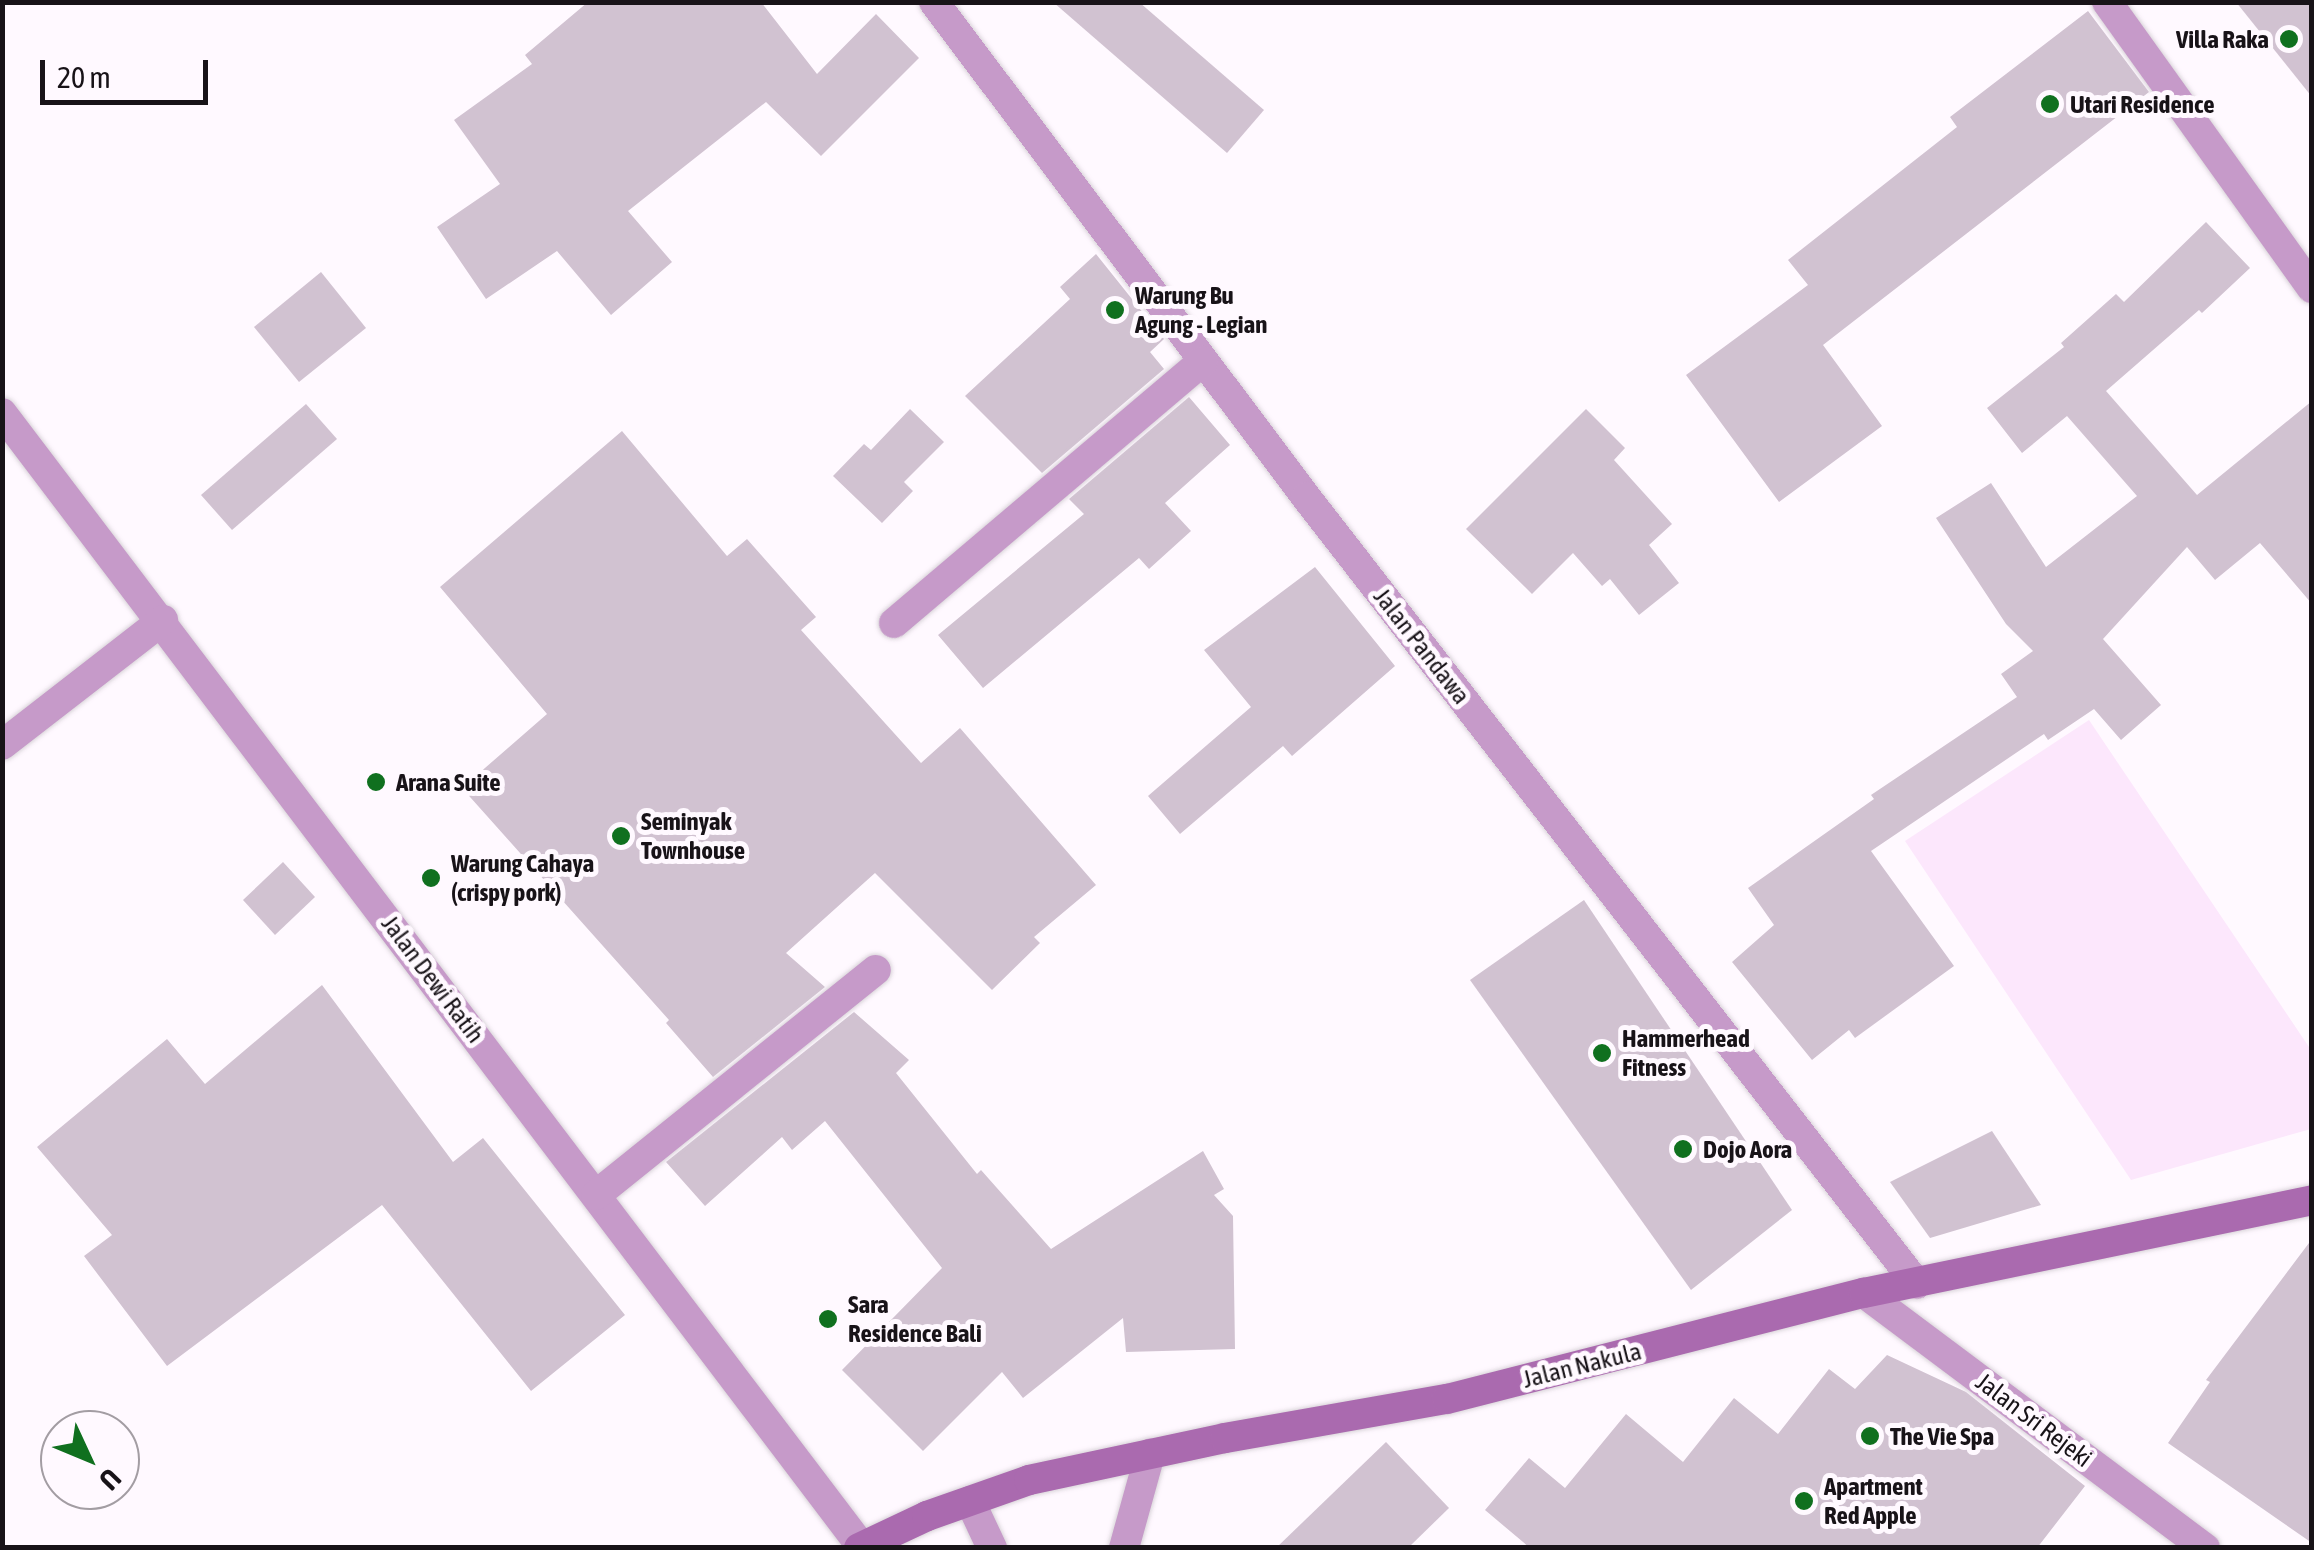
<!DOCTYPE html>
<html>
<head>
<meta charset="utf-8">
<style>
  body { margin:0 }
  #map { position:relative; width:2314px; height:1550px; overflow:hidden; background:#fff9ff; font-family:"Asap Condensed",sans-serif }
  div>[style] { position:absolute }
  .built>* { inset:0; background:#fce7fc }
  .building>* { inset:0; background:#d1c2d1 }
  .roads { filter:drop-shadow(0 0 2px #dad4da) drop-shadow(0 0 2px #dad4da) }
  .street>* { height:30px; margin:-15px; padding:0 15px; transform-origin:15px; border-radius:15px; background:#c69ac9 }
  .secondary>* { height:30px; margin:-15px; padding:0 15px; transform-origin:15px; border-radius:15px; background:#aa6aaf }
  .dots>* { width:28px; height:28px; translate:-50% -50%; box-sizing:border-box; border:5px solid #fff9ff; border-radius:50% }
  span { translate:-50% -50%; white-space:nowrap; text-align:center; line-height:1.15; -webkit-text-stroke:10px #fff9ff; paint-order:stroke }
  .poi-label { font-size:25px; color:#181318; font-weight:700 }
  .right { translate:-100% -50%; text-align:right }
  .left { translate:0 -50%; text-align:left }
  .street-label { font-size:25px; color:#181318 }
  .frame { position:absolute; inset:0; border:5px solid #181318; pointer-events:none }
  .north { position:absolute; left:40px; top:1410px; width:100px; height:100px; box-sizing:border-box; background:#fff9ff; border:2px solid #a39da3; border-radius:50%; rotate:134deg; font-size:28px; font-weight:700; line-height:40px; text-align:center; color:#181318 }
  .north::after { content:''; display:block; margin:auto; width:35px; height:45px; background:#10701f; clip-path:polygon(50% 0,100% 100%,50% 72%,0 100%) }
  .scale { position:absolute; left:40px; top:60px; width:168px; height:45px; box-sizing:border-box; border:5px solid #181318; border-top:0; padding-left:12px; font-size:30px; line-height:35px; white-space:nowrap; color:#181318; -webkit-text-stroke:8px #fff9ff; paint-order:stroke }
</style>
</head>
<body>
<div id="map">
  <div class="built">
    <div style="clip-path:polygon(2089px 720px,2311px 1050px,2311px 1129px,2131px 1180px,1905px 841px)"></div>
  </div>
  <div class="building">
    <div style="clip-path:polygon(588px 2px,761px 2px,817px 74px,876px 14px,919px 58px,821px 156px,766px 102px,628px 211px,672px 262px,611px 315px,557px 251px,486px 299px,437px 227px,500px 184px,454px 120px,532px 64px,525px 55px)"></div>
    <div style="clip-path:polygon(1053px 2px,1139px 2px,1264px 110px,1227px 153px)"></div>
    <div style="clip-path:polygon(2236px 2px,2312px 2px,2312px 97px)"></div>
    <div style="clip-path:polygon(2088px 11px,2149px 92px,1823px 345px,1882px 426px,1779px 502px,1686px 375px,1808px 285px,1788px 260px,1957px 127px,1950px 117px)"></div>
    <div style="clip-path:polygon(2206px 222px,2250px 268px,2202px 313px,2199px 310px,2106px 391px,2197px 495px,2312px 401px,2312px 604px,2260px 543px,2215px 580px,2187px 547px,2103px 639px,2161px 705px,2121px 740px,2094px 709px,2048px 740px,2044px 734px,1871px 851px,1954px 966px,1855px 1038px,1849px 1030px,1812px 1060px,1732px 962px,1774px 925px,1748px 888px,1874px 799px,1871px 795px,2017px 697px,2001px 674px,2033px 651px,2006px 624px,1936px 518px,1991px 483px,2046px 567px,2137px 496px,2067px 416px,2022px 453px,1987px 408px,2064px 347px,2061px 343px,2116px 294px,2124px 302px)"></div>
    <div style="clip-path:polygon(1096px 254px,1164px 339px,1150px 352px,1164px 369px,1042px 473px,965px 396px,1070px 299px,1060px 287px)"></div>
    <div style="clip-path:polygon(321px 272px,366px 328px,299px 382px,254px 327px)"></div>
    <div style="clip-path:polygon(1189px 397px,1230px 445px,1165px 503px,1191px 531px,1149px 569px,1139px 558px,983px 688px,938px 635px,1084px 514px,1069px 499px)"></div>
    <div style="clip-path:polygon(306px 404px,337px 439px,232px 530px,201px 495px)"></div>
    <div style="clip-path:polygon(910px 409px,944px 442px,904px 482px,913px 491px,882px 523px,833px 476px,864px 444px,871px 450px)"></div>
    <div style="clip-path:polygon(1586px 409px,1625px 448px,1614px 460px,1672px 524px,1649px 545px,1679px 583px,1639px 615px,1610px 579px,1602px 586px,1573px 553px,1532px 594px,1466px 529px)"></div>
    <div style="clip-path:polygon(622px 431px,727px 556px,747px 539px,816px 617px,801px 630px,921px 763px,960px 728px,1096px 885px,1034px 937px,1040px 943px,992px 990px,875px 873px,786px 953px,825px 987px,713px 1077px,666px 1023px,669px 1020px,462px 788px,547px 714px,440px 587px)"></div>
    <div style="clip-path:polygon(1315px 567px,1395px 666px,1292px 756px,1283px 746px,1180px 834px,1148px 796px,1251px 707px,1204px 650px)"></div>
    <div style="clip-path:polygon(283px 862px,315px 897px,275px 935px,243px 900px)"></div>
    <div style="clip-path:polygon(1584px 900px,1792px 1210px,1691px 1290px,1470px 980px)"></div>
    <div style="clip-path:polygon(322px 985px,453px 1162px,483px 1138px,625px 1315px,531px 1391px,382px 1205px,167px 1366px,84px 1256px,112px 1235px,37px 1147px,167px 1039px,205px 1084px)"></div>
    <div style="clip-path:polygon(854px 1012px,909px 1060px,896px 1073px,977px 1174px,981px 1170px,1051px 1249px,1203px 1151px,1224px 1189px,1214px 1195px,1233px 1216px,1235px 1349px,1126px 1352px,1123px 1318px,1023px 1398px,1002px 1372px,923px 1451px,842px 1370px,942px 1268px,825px 1121px,792px 1150px,782px 1137px,705px 1206px,666px 1162px)"></div>
    <div style="clip-path:polygon(1992px 1131px,2041px 1205px,1930px 1238px,1890px 1182px)"></div>
    <div style="clip-path:polygon(2312px 1239px,2312px 1543px,2168px 1443px,2210px 1382px,2206px 1380px)"></div>
    <div style="clip-path:polygon(1887px 1355px,1966px 1392px,2085px 1486px,2037px 1548px,1530px 1548px,1485px 1510px,1529px 1458px,1565px 1488px,1626px 1414px,1683px 1462px,1734px 1398px,1778px 1434px,1829px 1369px,1855px 1389px)"></div>
    <div style="clip-path:polygon(1386px 1442px,1449px 1508px,1408px 1548px,1276px 1548px)"></div>
  </div>
  <div class="roads">
    <div class="street">
      <div style="left:934px;top:2px;width:619px;rotate:53.07deg"></div>
      <div style="left:1306px;top:497px;width:996px;rotate:52.18deg"></div>
      <div style="left:2107px;top:2px;width:352px;rotate:54.4deg"></div>
      <div style="left:2px;top:413px;width:1422px;rotate:52.83deg"></div>
      <div style="left:894px;top:623px;width:405px;rotate:-40.3deg"></div>
      <div style="left:2px;top:745px;width:204px;rotate:-37.8deg"></div>
      <div style="left:596px;top:1195px;width:359px;rotate:-38.8deg"></div>
      <div style="left:1864px;top:1293px;width:426px;rotate:36.8deg"></div>
      <div style="left:970px;top:1501px;width:52px;rotate:64.9deg"></div>
      <div style="left:1124px;top:1548px;width:98px;rotate:-74.5deg"></div>
    </div>
    <div class="secondary">
      <div style="left:859px;top:1548px;width:75px;rotate:-25.2deg"></div>
      <div style="left:927px;top:1516px;width:108px;rotate:-19.4deg"></div>
      <div style="left:1029px;top:1480px;width:200px;rotate:-12.1deg"></div>
      <div style="left:1225px;top:1438px;width:225px;rotate:-10deg"></div>
      <div style="left:1447px;top:1399px;width:430px;rotate:-14.3deg"></div>
      <div style="left:1864px;top:1293px;width:458px;rotate:-11.7deg"></div>
    </div>
  </div>
  <div class="dots">
    <div style="left:2289px;top:39px;background:#10701f"></div>
    <div style="left:2050px;top:104px;background:#10701f"></div>
    <div style="left:1115px;top:310px;background:#10701f"></div>
    <div style="left:376px;top:782px;background:#10701f"></div>
    <div style="left:621px;top:836px;background:#10701f"></div>
    <div style="left:431px;top:878px;background:#10701f"></div>
    <div style="left:1602px;top:1053px;background:#10701f"></div>
    <div style="left:1683px;top:1149px;background:#10701f"></div>
    <div style="left:828px;top:1319px;background:#10701f"></div>
    <div style="left:1870px;top:1436px;background:#10701f"></div>
    <div style="left:1804px;top:1501px;background:#10701f"></div>
  </div>
  <div class="poi-label">
    <span class="right" style="left:2269px;top:39px">Villa Raka</span>
    <span class="left" style="left:2070px;top:104px">Utari Residence</span>
    <span class="left" style="left:1135px;top:310px">Warung Bu<br>Agung - Legian</span>
    <span class="left" style="left:396px;top:782px">Arana Suite</span>
    <span class="left" style="left:641px;top:836px">Seminyak<br>Townhouse</span>
    <span class="left" style="left:451px;top:878px">Warung Cahaya<br>(crispy pork)</span>
    <span class="left" style="left:1622px;top:1053px">Hammerhead<br>Fitness</span>
    <span class="left" style="left:1703px;top:1149px">Dojo Aora</span>
    <span class="left" style="left:848px;top:1319px">Sara<br>Residence Bali</span>
    <span class="left" style="left:1890px;top:1436px">The Vie Spa</span>
    <span class="left" style="left:1824px;top:1501px">Apartment<br>Red Apple</span>
  </div>
  <div class="street-label">
    <span style="left:1422px;top:646px;rotate:52deg">Jalan Pandawa</span>
    <span style="left:433px;top:979px;rotate:53deg">Jalan Dewi Ratih</span>
    <span style="left:1582px;top:1365px;rotate:-14deg">Jalan Nakula</span>
    <span style="left:2034px;top:1420px;rotate:37deg">Jalan Sri Rejeki</span>
  </div>
  <div class="frame"></div>
  <div class="north">U</div>
  <div class="scale">20 m</div>
</div>
</body>
</html>
